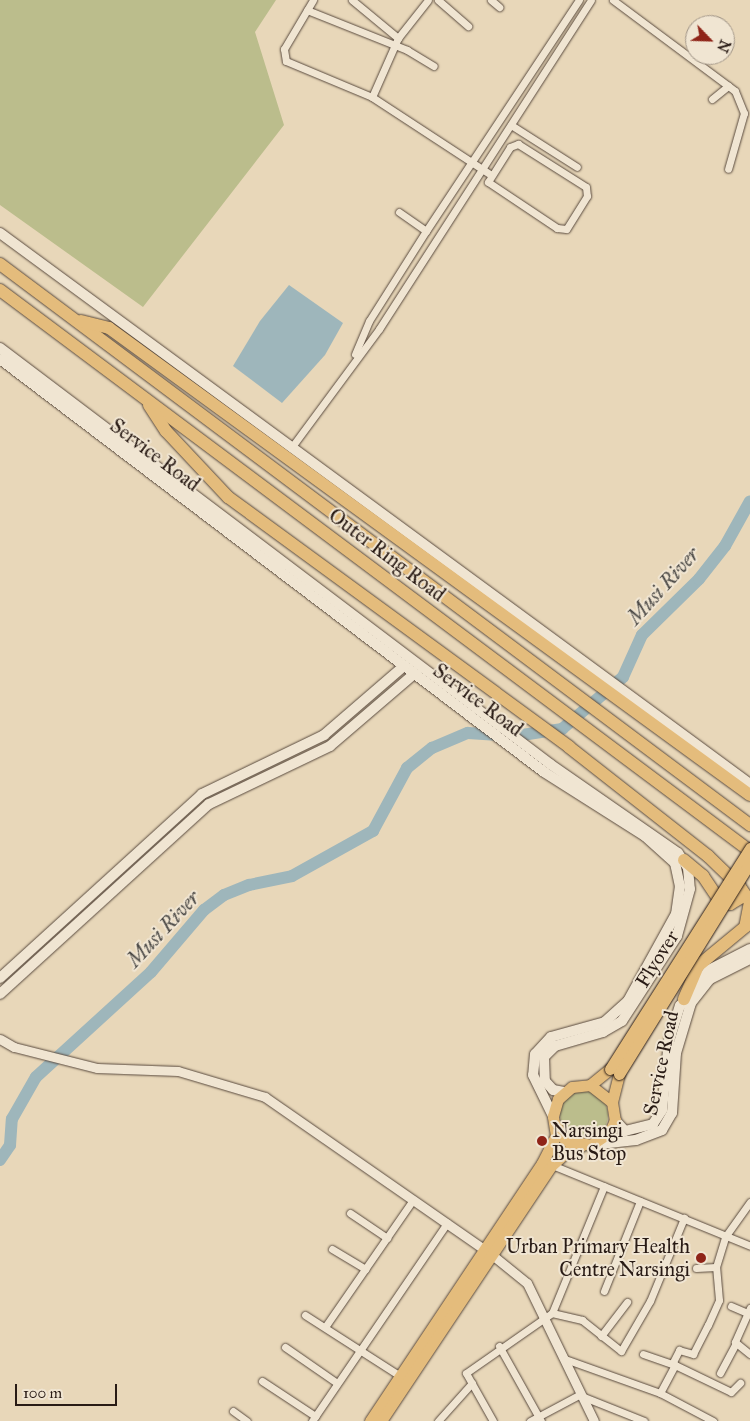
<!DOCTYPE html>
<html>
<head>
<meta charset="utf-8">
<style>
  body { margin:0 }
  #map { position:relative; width:750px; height:1421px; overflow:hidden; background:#e8d7b9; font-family:"IM FELL Great Primer",serif }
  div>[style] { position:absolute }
  .green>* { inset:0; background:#bbbd8c }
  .round { border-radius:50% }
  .water>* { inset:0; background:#9eb6bb }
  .river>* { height:12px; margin:-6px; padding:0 6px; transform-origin:6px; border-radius:6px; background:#9eb6bb }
  .roads { filter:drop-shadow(0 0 1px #594a3e) drop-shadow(0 0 1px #594a3e) }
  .minor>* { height:7px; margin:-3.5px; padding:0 3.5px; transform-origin:3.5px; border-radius:3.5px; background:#f0e5d2 }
  .tertiary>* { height:9px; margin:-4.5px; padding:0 4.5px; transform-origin:4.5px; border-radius:4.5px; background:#f0e5d2 }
  .secondary>* { height:10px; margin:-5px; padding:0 5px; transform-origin:5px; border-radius:5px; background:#f0e5d2 }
  .primary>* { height:11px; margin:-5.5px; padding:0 5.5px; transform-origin:5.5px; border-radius:5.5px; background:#e4bc7c }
  .motorway>* { height:12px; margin:-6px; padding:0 6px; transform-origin:6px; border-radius:6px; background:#e4bc7c }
  .bridges { filter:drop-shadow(0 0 1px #291b15) drop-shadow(0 0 1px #291b15) }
  .primary-bridge>* { height:11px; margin:-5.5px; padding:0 5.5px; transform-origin:5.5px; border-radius:5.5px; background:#e4bc7c }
  .dots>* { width:14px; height:14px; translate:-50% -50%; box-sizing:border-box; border:2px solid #f0e5d2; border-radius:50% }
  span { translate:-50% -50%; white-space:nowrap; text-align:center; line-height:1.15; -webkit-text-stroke:4px #f0e5d2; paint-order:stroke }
  .street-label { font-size:20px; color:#291b15 }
  .poi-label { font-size:20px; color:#291b15 }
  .left { translate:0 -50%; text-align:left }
  .right { translate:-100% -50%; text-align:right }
  .water-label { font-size:21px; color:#4c4a47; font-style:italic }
  .north { position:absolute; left:685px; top:15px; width:50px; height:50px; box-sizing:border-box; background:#f0e5d2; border:1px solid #a09486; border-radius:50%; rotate:114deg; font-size:14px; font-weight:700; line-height:20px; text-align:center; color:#291b15 }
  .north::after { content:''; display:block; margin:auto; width:18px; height:22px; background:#8f2418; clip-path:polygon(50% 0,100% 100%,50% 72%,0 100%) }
  .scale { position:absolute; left:15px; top:1384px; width:102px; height:22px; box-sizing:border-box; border:2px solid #291b15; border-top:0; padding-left:6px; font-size:15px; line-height:18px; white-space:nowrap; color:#291b15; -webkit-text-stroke:4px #f0e5d2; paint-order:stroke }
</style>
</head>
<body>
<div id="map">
  <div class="green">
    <div style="clip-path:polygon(0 0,276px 0,255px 32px,284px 125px,143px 307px,0 205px)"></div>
    <div class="round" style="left:560px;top:1091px;width:48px;height:48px"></div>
  </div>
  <div class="water">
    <div style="clip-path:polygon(289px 285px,343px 323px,325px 355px,282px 403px,233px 366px,260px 321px)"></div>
  </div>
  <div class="river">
    <div style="left:0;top:1160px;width:18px;rotate:-56deg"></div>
    <div style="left:10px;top:1145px;width:26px;rotate:-86deg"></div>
    <div style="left:12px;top:1119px;width:48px;rotate:-60.3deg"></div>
    <div style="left:36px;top:1077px;width:156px;rotate:-42.4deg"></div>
    <div style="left:151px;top:972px;width:82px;rotate:-49.5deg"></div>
    <div style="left:204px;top:910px;width:25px;rotate:-37deg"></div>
    <div style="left:224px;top:895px;width:27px;rotate:-22deg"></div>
    <div style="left:249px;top:885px;width:44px;rotate:-11.8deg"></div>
    <div style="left:292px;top:876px;width:93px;rotate:-29.1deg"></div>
    <div style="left:373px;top:831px;width:72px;rotate:-61.6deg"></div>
    <div style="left:407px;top:768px;width:32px;rotate:-39deg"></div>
    <div style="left:432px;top:748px;width:39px;rotate:-23deg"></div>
    <div style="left:468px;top:733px;width:47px;rotate:3.7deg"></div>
    <div style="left:515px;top:736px;width:48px;rotate:-8.5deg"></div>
    <div style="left:562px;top:729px;width:80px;rotate:-40.4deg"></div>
    <div style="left:623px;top:677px;width:46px;rotate:-65.7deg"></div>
    <div style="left:642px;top:635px;width:80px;rotate:-44.5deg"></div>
    <div style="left:699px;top:579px;width:42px;rotate:-51.8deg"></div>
    <div style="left:725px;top:546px;width:51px;rotate:-60.9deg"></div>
  </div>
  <div class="roads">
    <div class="minor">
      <div style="left:313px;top:0;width:57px;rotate:120.6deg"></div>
      <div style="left:284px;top:49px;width:12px;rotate:81deg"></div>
      <div style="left:286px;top:61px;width:93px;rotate:22.7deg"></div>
      <div style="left:372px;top:97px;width:142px;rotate:33.2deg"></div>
      <div style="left:352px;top:0;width:60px;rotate:39.6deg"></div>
      <div style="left:438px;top:0;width:40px;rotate:41deg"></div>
      <div style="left:491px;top:0;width:11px;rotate:41deg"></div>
      <div style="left:613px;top:0;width:152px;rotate:36.7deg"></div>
      <div style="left:735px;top:91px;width:24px;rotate:68deg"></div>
      <div style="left:744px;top:113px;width:58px;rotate:105.9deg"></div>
      <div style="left:307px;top:10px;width:108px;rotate:21.8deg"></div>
      <div style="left:407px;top:50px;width:31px;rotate:31deg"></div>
      <div style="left:372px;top:97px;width:64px;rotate:-66.2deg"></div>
      <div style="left:398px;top:38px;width:48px;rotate:-51.7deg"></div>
      <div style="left:712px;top:99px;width:21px;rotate:-39deg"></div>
      <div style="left:511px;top:125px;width:78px;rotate:32.5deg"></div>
      <div style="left:518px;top:144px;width:80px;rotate:32.3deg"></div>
      <div style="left:586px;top:187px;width:9px;rotate:84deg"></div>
      <div style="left:587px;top:196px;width:39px;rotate:122deg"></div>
      <div style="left:566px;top:229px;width:9px;rotate:-174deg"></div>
      <div style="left:557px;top:228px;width:83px;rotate:-146.3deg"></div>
      <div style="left:488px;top:182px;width:41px;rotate:-57.8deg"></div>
      <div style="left:510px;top:147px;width:9px;rotate:-21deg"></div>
      <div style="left:399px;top:212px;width:33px;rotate:35deg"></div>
      <div style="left:355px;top:354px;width:36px;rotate:-67deg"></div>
      <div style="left:369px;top:321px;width:107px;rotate:-57.7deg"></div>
      <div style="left:426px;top:231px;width:277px;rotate:-56.5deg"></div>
      <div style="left:291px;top:448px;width:148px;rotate:-53.5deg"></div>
      <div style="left:379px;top:329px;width:391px;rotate:-57.2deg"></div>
      <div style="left:552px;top:1165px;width:214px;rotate:22.2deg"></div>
      <div style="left:350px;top:1213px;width:45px;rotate:34deg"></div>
      <div style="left:332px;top:1249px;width:39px;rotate:31deg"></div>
      <div style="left:696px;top:1268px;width:20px;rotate:-3deg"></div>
      <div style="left:604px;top:1291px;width:97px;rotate:-68.2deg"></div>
      <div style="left:731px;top:1306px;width:21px;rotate:23deg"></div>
      <div style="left:750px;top:1308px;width:37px;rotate:114deg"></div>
      <div style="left:735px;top:1342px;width:19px;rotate:39deg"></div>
      <div style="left:552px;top:1313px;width:137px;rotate:-67.7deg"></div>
      <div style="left:305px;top:1315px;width:113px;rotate:32.7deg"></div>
      <div style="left:325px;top:1327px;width:155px;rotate:-55.3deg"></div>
      <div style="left:601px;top:1336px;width:43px;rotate:-52.6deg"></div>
      <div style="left:499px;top:1346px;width:86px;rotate:60.8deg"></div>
      <div style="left:285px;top:1347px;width:63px;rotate:34.7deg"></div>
      <div style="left:643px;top:1354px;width:34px;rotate:19deg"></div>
      <div style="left:565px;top:1359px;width:101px;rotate:19.7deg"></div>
      <div style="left:660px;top:1393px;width:60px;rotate:27.8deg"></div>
      <div style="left:672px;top:1364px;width:16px;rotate:-63deg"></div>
      <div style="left:679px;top:1350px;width:15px;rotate:16deg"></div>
      <div style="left:693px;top:1354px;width:33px;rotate:-63deg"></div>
      <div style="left:708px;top:1325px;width:27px;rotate:-66deg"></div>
      <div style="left:719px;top:1300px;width:33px;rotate:-95deg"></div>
      <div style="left:716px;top:1267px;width:31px;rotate:-73deg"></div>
      <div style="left:725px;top:1237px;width:43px;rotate:-54.5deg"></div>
      <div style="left:720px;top:1373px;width:32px;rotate:-62deg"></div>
      <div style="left:262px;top:1381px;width:64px;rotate:33.4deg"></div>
      <div style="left:660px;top:1393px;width:32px;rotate:-62deg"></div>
      <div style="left:675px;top:1365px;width:62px;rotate:25.7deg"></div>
      <div style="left:731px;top:1392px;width:13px;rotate:-45deg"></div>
      <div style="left:233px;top:1411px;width:17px;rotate:36deg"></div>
      <div style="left:312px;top:1421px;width:240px;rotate:-55.7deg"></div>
      <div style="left:438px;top:1421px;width:51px;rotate:-48.2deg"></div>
      <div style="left:493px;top:1421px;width:55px;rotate:-119.4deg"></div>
      <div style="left:466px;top:1373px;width:105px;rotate:-34.9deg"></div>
      <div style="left:552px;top:1313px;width:31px;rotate:13deg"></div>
      <div style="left:582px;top:1320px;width:50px;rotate:38.5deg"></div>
      <div style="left:621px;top:1351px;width:58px;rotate:-59.9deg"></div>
      <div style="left:650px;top:1301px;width:90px;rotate:-67.7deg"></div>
      <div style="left:530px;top:1421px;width:55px;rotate:-28deg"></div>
      <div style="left:579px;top:1395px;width:70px;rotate:21.8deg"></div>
    </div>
    <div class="tertiary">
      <div style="left:0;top:1039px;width:16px;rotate:30deg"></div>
      <div style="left:14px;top:1047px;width:86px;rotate:14.2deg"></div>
      <div style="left:97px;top:1068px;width:81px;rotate:2.1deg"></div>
      <div style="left:178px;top:1071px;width:91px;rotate:16.6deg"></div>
      <div style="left:265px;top:1097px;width:267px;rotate:34.8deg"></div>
      <div style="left:491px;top:1254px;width:46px;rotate:38.9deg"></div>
      <div style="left:527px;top:1283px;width:153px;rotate:64.1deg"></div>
    </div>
    <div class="secondary">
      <div style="left:0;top:233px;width:931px;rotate:36.3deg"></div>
      <div style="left:0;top:348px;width:690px;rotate:37.1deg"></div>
      <div style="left:550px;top:764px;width:156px;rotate:34.8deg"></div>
      <div style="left:678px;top:853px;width:18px;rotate:56deg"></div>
      <div style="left:688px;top:868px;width:21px;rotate:85deg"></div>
      <div style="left:690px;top:889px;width:49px;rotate:105.5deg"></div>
      <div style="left:677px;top:936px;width:101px;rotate:122.9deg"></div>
      <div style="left:622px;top:1021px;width:22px;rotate:150deg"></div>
      <div style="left:603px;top:1032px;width:50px;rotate:163.7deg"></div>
      <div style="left:555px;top:1046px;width:16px;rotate:135deg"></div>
      <div style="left:544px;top:1057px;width:24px;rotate:88deg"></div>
      <div style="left:545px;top:1081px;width:12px;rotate:48deg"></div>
      <div style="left:553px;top:1090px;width:11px;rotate:10deg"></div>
      <div style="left:0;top:359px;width:683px;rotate:37.21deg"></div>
      <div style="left:544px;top:772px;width:120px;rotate:32.4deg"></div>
      <div style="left:645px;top:836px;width:40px;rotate:42deg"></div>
      <div style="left:675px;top:863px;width:24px;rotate:78deg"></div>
      <div style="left:680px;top:886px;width:28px;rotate:98deg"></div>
      <div style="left:676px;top:914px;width:99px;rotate:118.9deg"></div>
      <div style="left:628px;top:1001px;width:31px;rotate:138deg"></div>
      <div style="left:605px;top:1022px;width:56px;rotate:164.5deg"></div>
      <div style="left:551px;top:1037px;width:23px;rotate:133deg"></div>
      <div style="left:535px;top:1054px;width:21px;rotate:95deg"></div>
      <div style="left:533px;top:1075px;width:46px;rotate:64deg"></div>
      <div style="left:0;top:978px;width:273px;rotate:-42.3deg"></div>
      <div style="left:202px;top:794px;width:136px;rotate:-25.8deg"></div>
      <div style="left:324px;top:735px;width:106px;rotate:-40.8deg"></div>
      <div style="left:0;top:994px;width:282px;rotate:-42.3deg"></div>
      <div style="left:209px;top:804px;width:134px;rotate:-25.6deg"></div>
      <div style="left:330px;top:746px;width:111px;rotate:-40.6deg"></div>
      <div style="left:615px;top:1120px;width:15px;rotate:48deg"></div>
      <div style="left:625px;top:1131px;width:29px;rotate:-14deg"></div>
      <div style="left:653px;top:1124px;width:17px;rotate:-57deg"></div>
      <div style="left:662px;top:1110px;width:69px;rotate:-84.2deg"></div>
      <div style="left:669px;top:1041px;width:37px;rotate:-73deg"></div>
      <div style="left:680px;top:1006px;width:46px;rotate:-51.1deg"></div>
      <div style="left:709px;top:970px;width:46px;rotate:-27.1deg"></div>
      <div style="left:591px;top:1145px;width:45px;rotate:-6.3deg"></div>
      <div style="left:636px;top:1140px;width:28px;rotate:-21deg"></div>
      <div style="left:662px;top:1130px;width:20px;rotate:-60deg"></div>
      <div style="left:672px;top:1113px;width:60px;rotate:-86.2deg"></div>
      <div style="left:676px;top:1053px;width:52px;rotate:-73.3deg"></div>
      <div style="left:691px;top:1003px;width:31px;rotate:-52deg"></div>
      <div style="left:710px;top:979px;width:45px;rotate:-26.6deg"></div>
    </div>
    <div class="primary">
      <div style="left:590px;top:1085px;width:26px;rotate:-39deg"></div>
      <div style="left:612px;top:1102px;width:29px;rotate:-76deg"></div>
      <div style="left:370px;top:1421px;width:310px;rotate:-56.3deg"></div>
      <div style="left:542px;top:1163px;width:30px;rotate:-63deg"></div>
      <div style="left:556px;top:1136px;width:20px;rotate:-99deg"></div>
      <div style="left:553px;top:1116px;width:18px;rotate:-74deg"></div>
      <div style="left:558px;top:1099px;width:18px;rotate:-41deg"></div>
      <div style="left:572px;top:1087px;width:18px;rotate:-6deg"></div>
      <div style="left:590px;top:1085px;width:28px;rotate:38deg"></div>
      <div style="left:612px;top:1102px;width:18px;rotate:81deg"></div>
      <div style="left:615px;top:1120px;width:13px;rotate:113deg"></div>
      <div style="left:610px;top:1132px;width:23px;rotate:146deg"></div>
      <div style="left:591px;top:1145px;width:26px;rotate:-169deg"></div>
      <div style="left:565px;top:1140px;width:19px;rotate:-122deg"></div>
      <div style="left:381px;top:1421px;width:308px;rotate:-56.3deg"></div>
      <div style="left:552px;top:1165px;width:27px;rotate:-42deg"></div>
      <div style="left:572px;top:1147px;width:9px;rotate:-6deg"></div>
    </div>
    <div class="motorway">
      <div style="left:0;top:264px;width:937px;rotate:36.8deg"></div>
      <div style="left:0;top:290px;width:937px;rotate:36.8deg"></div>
      <div style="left:81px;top:321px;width:29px;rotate:14deg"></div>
      <div style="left:109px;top:328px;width:793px;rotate:36.08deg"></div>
      <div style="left:149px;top:405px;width:31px;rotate:57deg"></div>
      <div style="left:166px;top:431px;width:91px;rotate:46.8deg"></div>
      <div style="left:228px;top:497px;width:423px;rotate:36.2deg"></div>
      <div style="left:569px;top:747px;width:177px;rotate:38.1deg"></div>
      <div style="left:708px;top:856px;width:45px;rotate:44.1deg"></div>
      <div style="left:740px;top:887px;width:18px;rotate:56deg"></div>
      <div style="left:750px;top:902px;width:25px;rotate:101deg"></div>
      <div style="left:745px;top:927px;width:61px;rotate:140.3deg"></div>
      <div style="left:698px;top:966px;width:36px;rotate:113deg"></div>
      <div style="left:684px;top:860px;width:25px;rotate:40deg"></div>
      <div style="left:703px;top:876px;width:29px;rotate:56deg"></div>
      <div style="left:719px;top:900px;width:12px;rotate:20deg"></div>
      <div style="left:730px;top:904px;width:17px;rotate:-31deg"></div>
    </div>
  </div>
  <div class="bridges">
    <div class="primary-bridge">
      <div style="left:610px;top:1069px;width:262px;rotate:-57.6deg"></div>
      <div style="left:619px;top:1074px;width:248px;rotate:-58.2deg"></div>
    </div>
  </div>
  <div class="dots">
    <div style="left:542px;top:1141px;background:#8f2418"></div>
    <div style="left:701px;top:1258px;background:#8f2418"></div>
  </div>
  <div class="street-label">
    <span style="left:155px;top:455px;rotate:37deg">Service Road</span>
    <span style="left:387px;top:555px;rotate:37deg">Outer Ring Road</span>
    <span style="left:478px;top:700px;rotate:37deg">Service Road</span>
    <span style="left:657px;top:959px;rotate:-58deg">Flyover</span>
    <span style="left:661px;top:1063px;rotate:-78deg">Service Road</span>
  </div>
  <div class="poi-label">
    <span class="left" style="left:552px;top:1142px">Narsingi<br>Bus Stop</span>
    <span class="right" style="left:690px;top:1258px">Urban Primary Health<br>Centre Narsingi</span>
  </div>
  <div class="water-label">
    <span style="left:663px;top:586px;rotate:-48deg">Musi River</span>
    <span style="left:163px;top:929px;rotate:-47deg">Musi River</span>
  </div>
  <div class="north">N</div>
  <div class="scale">100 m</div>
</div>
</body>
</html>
